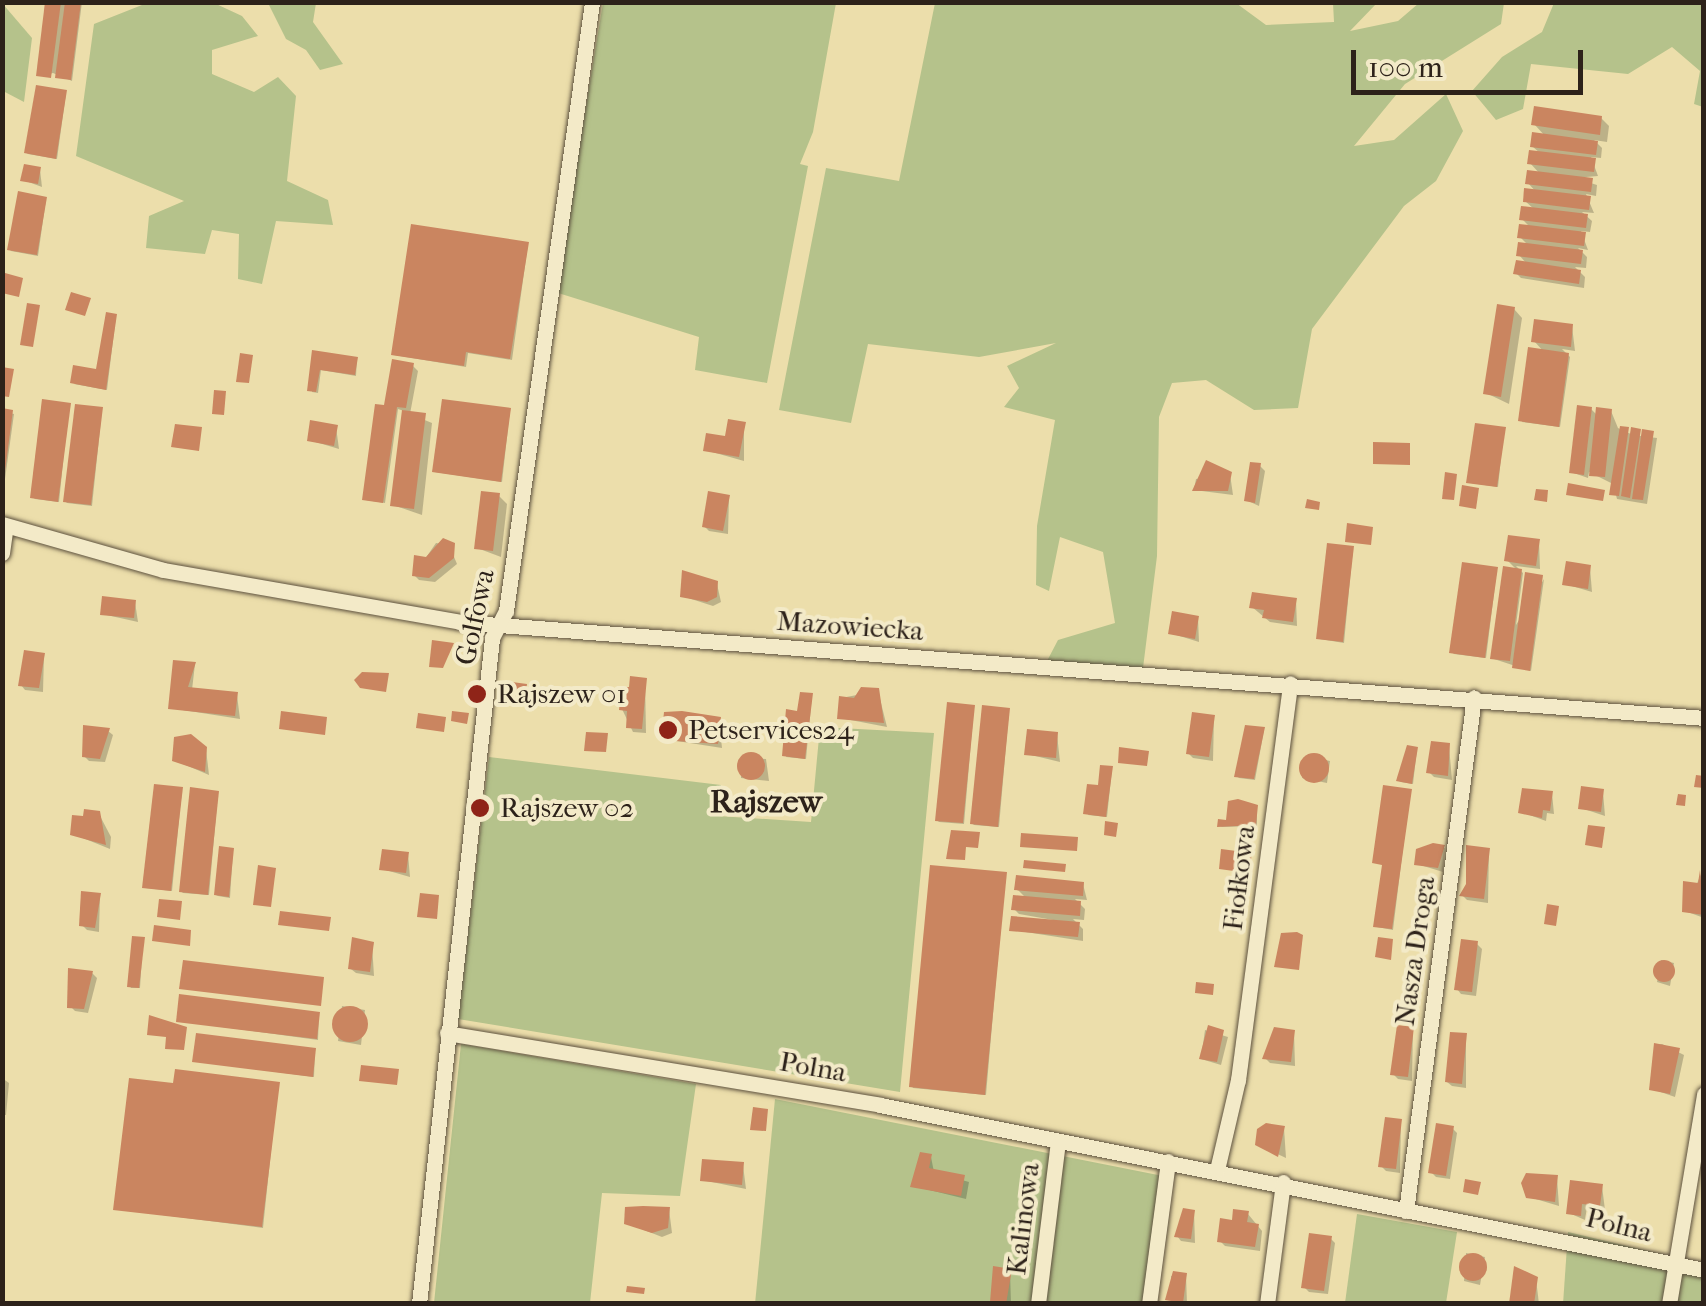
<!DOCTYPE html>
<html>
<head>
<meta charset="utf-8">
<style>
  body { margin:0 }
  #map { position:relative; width:1706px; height:1306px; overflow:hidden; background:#ecdeab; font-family:"IM FELL French Canon",serif }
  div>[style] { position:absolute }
  .green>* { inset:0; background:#b5c28b }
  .shadow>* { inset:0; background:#0003 }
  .building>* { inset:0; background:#ca8560 }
  .round { border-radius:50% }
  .roads { filter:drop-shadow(0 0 2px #5d513e) drop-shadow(0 0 2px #5d513e) }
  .minor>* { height:15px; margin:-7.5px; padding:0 7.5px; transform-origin:7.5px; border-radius:7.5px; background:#f3eac8 }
  .dots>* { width:28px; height:28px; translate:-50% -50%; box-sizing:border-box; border:5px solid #f3eac8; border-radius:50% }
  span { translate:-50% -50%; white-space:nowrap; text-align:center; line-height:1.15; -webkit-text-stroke:8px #f3eac8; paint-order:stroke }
  .street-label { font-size:28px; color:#2d221a }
  .poi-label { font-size:28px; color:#2d221a }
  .left { translate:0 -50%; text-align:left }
  .quarter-label { font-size:32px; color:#2d221a; font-weight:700 }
  .frame { position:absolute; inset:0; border:5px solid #2d221a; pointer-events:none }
  .scale { position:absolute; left:1351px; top:50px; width:232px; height:45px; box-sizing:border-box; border:5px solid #2d221a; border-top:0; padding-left:12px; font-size:30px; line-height:35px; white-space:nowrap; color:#2d221a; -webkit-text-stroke:8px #f3eac8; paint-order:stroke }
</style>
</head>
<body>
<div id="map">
  <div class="green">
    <div style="clip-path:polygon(2px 3px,32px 38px,24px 102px,3px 91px)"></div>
    <div style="clip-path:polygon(147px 3px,214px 3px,242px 16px,258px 36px,212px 50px,212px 74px,254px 92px,278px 77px,296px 96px,287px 181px,328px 200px,333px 225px,276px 221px,262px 284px,238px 279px,239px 234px,212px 230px,205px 254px,146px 248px,149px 216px,184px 201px,76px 156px,94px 24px)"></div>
    <div style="clip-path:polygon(268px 3px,316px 3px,313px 22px,343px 64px,320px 70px,306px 50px,286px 39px)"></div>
    <div style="clip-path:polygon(603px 3px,836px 3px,813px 132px,800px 164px,808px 166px,767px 383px,695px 370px,699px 337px,555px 292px)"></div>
    <div style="clip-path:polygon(935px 3px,1236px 3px,1266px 25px,1334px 22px,1333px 3px,1377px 3px,1350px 31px,1398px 21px,1419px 3px,1504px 3px,1501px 24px,1405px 84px,1354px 146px,1394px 140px,1446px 94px,1463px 131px,1436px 181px,1404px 206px,1312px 329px,1298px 408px,1254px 410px,1206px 380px,1172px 383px,1159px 417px,1157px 556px,1143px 668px,1047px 661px,1058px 640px,1115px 623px,1103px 552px,1060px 537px,1049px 591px,1036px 585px,1037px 526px,1055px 420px,1004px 407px,1019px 388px,1007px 366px,1056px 343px,979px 357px,868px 344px,851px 423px,779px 410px,826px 168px,899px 181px)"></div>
    <div style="clip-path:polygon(1554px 3px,1703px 3px,1703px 107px,1694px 104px,1700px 71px,1672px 47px,1628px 74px,1531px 64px,1523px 109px,1496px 120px,1472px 91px,1502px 57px,1542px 32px)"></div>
    <div style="clip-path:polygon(820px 727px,934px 733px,900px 1092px,458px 1019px,489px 757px,721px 785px,718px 816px,811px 822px)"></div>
    <div style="clip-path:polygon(461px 1044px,696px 1084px,680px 1196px,602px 1193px,590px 1303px,434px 1303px)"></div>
    <div style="clip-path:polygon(775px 1099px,1168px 1177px,1151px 1303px,755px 1304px)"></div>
    <div style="clip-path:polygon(1357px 1214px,1457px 1232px,1446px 1303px,1345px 1303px)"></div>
    <div style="clip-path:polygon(1568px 1232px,1703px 1264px,1703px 1303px,1563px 1304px)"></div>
  </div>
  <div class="shadow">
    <div style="clip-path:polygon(48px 2px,82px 2px,72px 81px,53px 73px,40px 76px)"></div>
    <div style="clip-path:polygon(66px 93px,57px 159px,28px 154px,27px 153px)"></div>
    <div style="clip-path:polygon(1601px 118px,1609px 126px,1607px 142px,1594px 140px,1602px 148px,1601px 158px,1591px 157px,1598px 176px,1575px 178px,1597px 185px,1596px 196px,1586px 194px,1594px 213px,1582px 212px,1592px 221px,1590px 232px,1581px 231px,1588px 250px,1578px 248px,1587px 257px,1586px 268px,1575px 267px,1585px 277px,1584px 288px,1521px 278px,1516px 273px,1527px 264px,1519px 255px,1529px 246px,1520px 237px,1531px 228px,1522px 219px,1535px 210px,1525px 201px,1536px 192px,1528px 183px,1540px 174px,1530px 163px,1541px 154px,1532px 146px,1546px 137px,1534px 124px)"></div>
    <div style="clip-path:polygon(40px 170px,42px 187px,23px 180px)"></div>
    <div style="clip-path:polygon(46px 199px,38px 256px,11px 251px,10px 249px)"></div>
    <div style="clip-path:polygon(528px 244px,512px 360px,468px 353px,466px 367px,394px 355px)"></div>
    <div style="clip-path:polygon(1514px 309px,1522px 318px,1509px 404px,1486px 393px)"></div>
    <div style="clip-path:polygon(116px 316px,107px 390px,74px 384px,98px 372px)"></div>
    <div style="clip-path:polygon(1572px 326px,1575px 351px,1562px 349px,1570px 357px,1560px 427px,1522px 422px,1544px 352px,1534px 341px)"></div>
    <div style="clip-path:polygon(314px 352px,357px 359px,356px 376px,321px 370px,318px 393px,312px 392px)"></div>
    <div style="clip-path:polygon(413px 366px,418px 371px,410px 414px,432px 423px,422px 515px,393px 505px,404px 411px,398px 409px,385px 503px,366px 500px,392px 409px)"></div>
    <div style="clip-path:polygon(69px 405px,59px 502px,35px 499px,33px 497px)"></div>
    <div style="clip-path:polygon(1591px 409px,1598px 416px,1611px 411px,1618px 428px,1633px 435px,1657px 438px,1647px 504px,1617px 499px,1613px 484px,1589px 472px,1588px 478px,1571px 472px)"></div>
    <div style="clip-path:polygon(102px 410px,92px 506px,67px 503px,65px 501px)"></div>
    <div style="clip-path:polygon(510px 410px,502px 482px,435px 472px)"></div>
    <div style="clip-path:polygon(2px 411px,14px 414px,5px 479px,2px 479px)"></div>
    <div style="clip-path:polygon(744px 424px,744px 461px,705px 450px,727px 439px)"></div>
    <div style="clip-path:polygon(336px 427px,339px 449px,309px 440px)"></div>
    <div style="clip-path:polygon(1504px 429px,1498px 487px,1471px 483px)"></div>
    <div style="clip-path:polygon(1260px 466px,1265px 471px,1259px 506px,1246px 500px)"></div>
    <div style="clip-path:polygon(1230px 474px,1233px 495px,1194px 490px,1196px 479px)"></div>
    <div style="clip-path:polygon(499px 496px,507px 504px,501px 557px,477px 548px)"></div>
    <div style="clip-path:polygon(729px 498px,728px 534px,709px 531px,704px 526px)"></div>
    <div style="clip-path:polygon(1539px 541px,1540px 569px,1516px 566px,1523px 573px,1516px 625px,1544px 579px,1531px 671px,1494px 659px,1517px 570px,1507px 560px)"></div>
    <div style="clip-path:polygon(436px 543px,449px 545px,457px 564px,435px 582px,419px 580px,414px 575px)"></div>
    <div style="clip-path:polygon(1353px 548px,1344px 643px,1320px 639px)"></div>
    <div style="clip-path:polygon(1590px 568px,1592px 592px,1565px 584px)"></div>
    <div style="clip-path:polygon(1497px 569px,1486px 658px,1454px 654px,1452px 652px)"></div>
    <div style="clip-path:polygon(717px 584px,721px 602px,713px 606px,682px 596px)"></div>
    <div style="clip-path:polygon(1296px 600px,1297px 626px,1270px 622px,1252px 607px)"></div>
    <div style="clip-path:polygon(135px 602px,138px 622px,102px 614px)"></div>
    <div style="clip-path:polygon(1198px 618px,1199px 642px,1170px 633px)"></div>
    <div style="clip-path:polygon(44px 655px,43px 692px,25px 690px,21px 685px)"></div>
    <div style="clip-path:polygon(195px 664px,192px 690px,237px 695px,240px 719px,170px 708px)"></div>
    <div style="clip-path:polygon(645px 680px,646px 733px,633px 732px,622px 709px)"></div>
    <div style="clip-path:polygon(878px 691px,887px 727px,840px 718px,841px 698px)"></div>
    <div style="clip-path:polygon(812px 696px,806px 759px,786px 757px,800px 713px)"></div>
    <div style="clip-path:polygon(974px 707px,964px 824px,939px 822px,937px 820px)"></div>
    <div style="clip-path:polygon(1009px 711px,999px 827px,974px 825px,972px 823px)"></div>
    <div style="clip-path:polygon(1214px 717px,1213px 761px,1193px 758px,1188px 753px)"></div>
    <div style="clip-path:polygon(719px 720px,722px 748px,664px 739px)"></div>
    <div style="clip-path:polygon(1264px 730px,1255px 780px,1239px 778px,1237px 776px)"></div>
    <div style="clip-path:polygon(108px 731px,113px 735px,105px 762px,89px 761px,84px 756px)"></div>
    <div style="clip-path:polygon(1057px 734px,1060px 762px,1027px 754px)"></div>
    <div style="clip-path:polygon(1449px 746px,1452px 780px,1434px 777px,1429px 772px)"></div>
    <div style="clip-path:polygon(206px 749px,209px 775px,174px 760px)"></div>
    <div style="clip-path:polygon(1417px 749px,1413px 784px,1401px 782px,1399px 781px)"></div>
    <div style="clip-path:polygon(1305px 756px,1330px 761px,1327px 783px,1302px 778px)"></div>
    <div style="clip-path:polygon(741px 757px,766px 759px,769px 781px,741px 778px)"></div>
    <div style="clip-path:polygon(1112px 769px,1107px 817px,1088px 815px,1100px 788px)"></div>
    <div style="clip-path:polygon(182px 789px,172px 891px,146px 888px)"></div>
    <div style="clip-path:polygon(1410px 791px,1393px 930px,1377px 927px,1384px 865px,1374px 862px)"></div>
    <div style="clip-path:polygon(1603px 792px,1605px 816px,1581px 808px)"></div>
    <div style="clip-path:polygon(218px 793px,209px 895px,183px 893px,181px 891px)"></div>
    <div style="clip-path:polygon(1552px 793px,1554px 814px,1547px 813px,1546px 821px,1521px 812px)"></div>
    <div style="clip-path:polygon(1257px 808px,1257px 826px,1220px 827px,1228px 823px)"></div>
    <div style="clip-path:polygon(99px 814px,111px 837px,110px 849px,73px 834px)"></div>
    <div style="clip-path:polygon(1445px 848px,1443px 872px,1417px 864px,1418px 851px)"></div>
    <div style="clip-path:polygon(233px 850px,230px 898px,218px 896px,216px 895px)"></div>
    <div style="clip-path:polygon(1489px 850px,1488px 903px,1467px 900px,1463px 896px)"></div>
    <div style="clip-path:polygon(408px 854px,410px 877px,382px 869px)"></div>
    <div style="clip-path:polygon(1702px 872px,1704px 873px,1704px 918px,1685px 911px)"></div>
    <div style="clip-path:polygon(1005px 875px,986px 1095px,913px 1088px,912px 1086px)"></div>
    <div style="clip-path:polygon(1083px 884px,1087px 900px,1075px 899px,1085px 909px,1084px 920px,1073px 919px,1083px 929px,1083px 941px,1012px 930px,1070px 923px,1019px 914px,1014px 909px,1027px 899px,1017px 889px)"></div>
    <div style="clip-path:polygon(100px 895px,99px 932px,87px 930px,82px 925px)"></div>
    <div style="clip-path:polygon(143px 940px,140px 988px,131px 988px,130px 986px)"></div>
    <div style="clip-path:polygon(372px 944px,374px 976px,356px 973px,351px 969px)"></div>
    <div style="clip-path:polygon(1477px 944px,1482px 949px,1476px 996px,1461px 994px,1457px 989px)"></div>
    <div style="clip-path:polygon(1661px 960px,1674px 963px,1670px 986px,1657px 982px)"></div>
    <div style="clip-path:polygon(92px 973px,97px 978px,88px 1013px,75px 1011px,70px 1006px)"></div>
    <div style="clip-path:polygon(342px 1006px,365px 1010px,361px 1045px,338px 1041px)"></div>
    <div style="clip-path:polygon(319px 1014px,318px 1040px,178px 1021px)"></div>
    <div style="clip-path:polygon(1413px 1029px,1412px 1081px,1398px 1079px,1393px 1074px)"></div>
    <div style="clip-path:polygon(1205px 1030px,1228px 1037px,1221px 1065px,1201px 1059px)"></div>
    <div style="clip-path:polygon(1294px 1032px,1295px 1066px,1270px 1063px,1265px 1058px)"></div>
    <div style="clip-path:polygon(1466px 1036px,1466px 1088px,1452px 1086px,1447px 1082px)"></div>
    <div style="clip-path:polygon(1662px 1044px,1684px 1055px,1675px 1097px,1652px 1089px,1656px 1045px)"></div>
    <div style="clip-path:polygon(315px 1050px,314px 1077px,195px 1061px)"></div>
    <div style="clip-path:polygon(2px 1078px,9px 1083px,6px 1115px,2px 1115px)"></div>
    <div style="clip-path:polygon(278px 1084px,263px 1228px,116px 1209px,176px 1086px)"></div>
    <div style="clip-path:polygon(1401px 1121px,1400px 1173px,1386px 1171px,1381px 1166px)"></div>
    <div style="clip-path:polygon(1284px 1128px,1286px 1158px,1258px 1145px)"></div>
    <div style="clip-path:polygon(1452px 1128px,1457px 1133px,1450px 1179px,1436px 1177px,1431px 1172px)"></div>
    <div style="clip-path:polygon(931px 1157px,934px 1172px,969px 1182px,966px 1199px,913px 1186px)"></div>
    <div style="clip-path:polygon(743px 1165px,746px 1189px,702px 1180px)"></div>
    <div style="clip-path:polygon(1557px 1178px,1559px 1206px,1529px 1197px)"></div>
    <div style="clip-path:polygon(1602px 1186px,1605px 1210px,1587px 1207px,1585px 1220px,1569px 1213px)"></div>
    <div style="clip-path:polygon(669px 1209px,672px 1233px,662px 1237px,626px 1223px)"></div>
    <div style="clip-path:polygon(1194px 1212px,1195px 1243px,1181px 1241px,1177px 1236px)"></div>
    <div style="clip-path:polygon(1248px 1214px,1262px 1231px,1260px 1251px,1225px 1246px,1220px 1241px)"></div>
    <div style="clip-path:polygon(1330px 1238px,1335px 1243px,1328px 1294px,1309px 1292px,1304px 1287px)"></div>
    <div style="clip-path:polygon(1466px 1253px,1485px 1257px,1480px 1285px,1464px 1281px)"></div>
    <div style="clip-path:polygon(1010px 1271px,1011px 1304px,995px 1304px,992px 1301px)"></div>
    <div style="clip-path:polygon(1186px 1275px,1187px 1304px,1172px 1304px,1171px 1276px)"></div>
    <div style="clip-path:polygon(1536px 1279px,1539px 1304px,1512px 1304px)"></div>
  </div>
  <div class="building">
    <div style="clip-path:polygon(45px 2px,61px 2px,51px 78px,36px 76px)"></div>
    <div style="clip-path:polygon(65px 2px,81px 2px,71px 80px,55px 78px)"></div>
    <div style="clip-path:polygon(36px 85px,67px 90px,56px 159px,24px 153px)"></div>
    <div style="clip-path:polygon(1534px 106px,1602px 116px,1600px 135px,1531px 125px)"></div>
    <div style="clip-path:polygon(1532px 132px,1598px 141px,1596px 155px,1530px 147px)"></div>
    <div style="clip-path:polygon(1529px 150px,1596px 158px,1594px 172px,1527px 164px)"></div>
    <div style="clip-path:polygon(24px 164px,41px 167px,38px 184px,20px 181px)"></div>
    <div style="clip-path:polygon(1527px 170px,1593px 178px,1591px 192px,1525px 184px)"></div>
    <div style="clip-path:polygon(1524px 188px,1591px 196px,1589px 210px,1523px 202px)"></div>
    <div style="clip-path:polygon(18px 191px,47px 197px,37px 255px,7px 250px)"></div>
    <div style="clip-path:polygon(1521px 206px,1588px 214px,1586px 228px,1519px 220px)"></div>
    <div style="clip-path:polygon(411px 224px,529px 242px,510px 359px,466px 352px,464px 366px,391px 355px)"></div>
    <div style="clip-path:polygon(1519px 224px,1586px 232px,1584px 246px,1517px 238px)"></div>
    <div style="clip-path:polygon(1518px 242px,1583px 250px,1581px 264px,1516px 256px)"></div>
    <div style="clip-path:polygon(1516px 260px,1581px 270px,1579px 284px,1513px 274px)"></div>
    <div style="clip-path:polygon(5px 273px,23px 278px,19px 297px,2px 293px)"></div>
    <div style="clip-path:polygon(71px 292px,91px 298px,85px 316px,65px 310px)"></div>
    <div style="clip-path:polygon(27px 303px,40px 305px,33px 347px,20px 345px)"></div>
    <div style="clip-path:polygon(1497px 304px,1515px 307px,1501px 397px,1483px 394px)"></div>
    <div style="clip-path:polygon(106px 312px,117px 314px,106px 390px,70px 383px,73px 365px,96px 369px)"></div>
    <div style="clip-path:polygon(1534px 319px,1573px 324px,1571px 347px,1531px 342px)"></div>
    <div style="clip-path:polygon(1528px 347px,1569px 353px,1559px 427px,1518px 421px)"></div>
    <div style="clip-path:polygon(312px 350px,358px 357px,355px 375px,320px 370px,316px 392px,307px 391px)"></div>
    <div style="clip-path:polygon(240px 353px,253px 355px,249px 383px,236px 382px)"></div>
    <div style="clip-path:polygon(392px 359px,414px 363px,406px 408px,397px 407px,383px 503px,362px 500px,375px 404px,384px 405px)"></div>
    <div style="clip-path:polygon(2px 367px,14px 369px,9px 397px,2px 396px)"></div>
    <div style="clip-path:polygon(214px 390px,226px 391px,224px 415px,212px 414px)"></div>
    <div style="clip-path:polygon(42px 399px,71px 403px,58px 502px,30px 498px)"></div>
    <div style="clip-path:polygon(442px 399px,511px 408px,501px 482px,432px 472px)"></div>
    <div style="clip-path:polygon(75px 404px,103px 407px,91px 505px,63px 502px)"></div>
    <div style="clip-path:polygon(1577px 405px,1592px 407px,1584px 475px,1569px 473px)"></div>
    <div style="clip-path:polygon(1596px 407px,1612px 409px,1605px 477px,1589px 476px)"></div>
    <div style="clip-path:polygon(2px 408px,13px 410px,5px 471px,2px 471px)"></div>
    <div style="clip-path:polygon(402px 410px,426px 413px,414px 509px,390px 506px)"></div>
    <div style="clip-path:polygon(728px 419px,746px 422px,739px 457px,703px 451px,706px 433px,725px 436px)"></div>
    <div style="clip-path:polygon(310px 420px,338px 425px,334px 446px,307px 441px)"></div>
    <div style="clip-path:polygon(1475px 423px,1506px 427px,1497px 487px,1466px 483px)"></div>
    <div style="clip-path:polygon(175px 424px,202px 427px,199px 451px,171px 447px)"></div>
    <div style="clip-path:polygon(1620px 426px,1629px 427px,1619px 496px,1609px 495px)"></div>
    <div style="clip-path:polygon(1631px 427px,1641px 429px,1630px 498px,1621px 496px)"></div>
    <div style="clip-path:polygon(1642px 429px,1654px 431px,1643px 500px,1632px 499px)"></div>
    <div style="clip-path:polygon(1373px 442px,1410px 443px,1410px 465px,1373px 464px)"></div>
    <div style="clip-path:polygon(1206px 460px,1232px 472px,1228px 491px,1192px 491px)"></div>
    <div style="clip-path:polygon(1250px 462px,1261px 463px,1255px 503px,1244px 501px)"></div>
    <div style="clip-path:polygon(1445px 472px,1457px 474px,1454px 500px,1442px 499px)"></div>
    <div style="clip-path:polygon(1568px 483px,1605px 490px,1603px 501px,1566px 495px)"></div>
    <div style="clip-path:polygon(1462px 485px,1479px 488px,1476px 509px,1459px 506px)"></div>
    <div style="clip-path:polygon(1536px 489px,1548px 490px,1547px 502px,1534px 500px)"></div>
    <div style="clip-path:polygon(481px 491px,500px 493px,493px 551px,474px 549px)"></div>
    <div style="clip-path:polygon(708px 491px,730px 495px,723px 531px,702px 527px)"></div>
    <div style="clip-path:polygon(1307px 499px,1320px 502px,1319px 510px,1305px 508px)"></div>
    <div style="clip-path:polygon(1347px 523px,1373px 527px,1371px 545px,1345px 542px)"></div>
    <div style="clip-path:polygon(1508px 535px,1540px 539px,1536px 566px,1504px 561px)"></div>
    <div style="clip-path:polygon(443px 538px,455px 543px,454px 558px,429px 578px,412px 576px,414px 555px,426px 557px)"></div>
    <div style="clip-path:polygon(1327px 543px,1354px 546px,1343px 642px,1316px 639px)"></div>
    <div style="clip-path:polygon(1566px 561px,1591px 565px,1588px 589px,1562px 585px)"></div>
    <div style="clip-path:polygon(1462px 562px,1498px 567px,1485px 658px,1449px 653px)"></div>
    <div style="clip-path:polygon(1503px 566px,1522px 569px,1510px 661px,1490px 659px)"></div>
    <div style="clip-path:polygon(682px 570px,718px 581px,717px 597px,707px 602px,680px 597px)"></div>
    <div style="clip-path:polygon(1525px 572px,1543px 575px,1530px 671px,1512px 668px)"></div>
    <div style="clip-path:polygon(1252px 592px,1297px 598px,1293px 622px,1262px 618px,1264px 610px,1249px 608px)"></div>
    <div style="clip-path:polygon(102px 596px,136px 600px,134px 618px,100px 615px)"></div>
    <div style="clip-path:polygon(1172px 611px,1199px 616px,1195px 639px,1168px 634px)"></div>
    <div style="clip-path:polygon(432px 640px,454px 643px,443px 668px,429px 667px)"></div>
    <div style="clip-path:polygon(24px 650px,45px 653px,39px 688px,18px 686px)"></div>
    <div style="clip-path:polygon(173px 660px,196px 662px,188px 687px,238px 692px,235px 716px,168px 709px)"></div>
    <div style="clip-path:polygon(389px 673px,386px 692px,360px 688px,354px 680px,362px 672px)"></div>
    <div style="clip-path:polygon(630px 676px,647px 678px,642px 729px,626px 728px,627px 711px,619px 710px,621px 687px,629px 687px)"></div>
    <div style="clip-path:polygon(512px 682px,527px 684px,525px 701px,511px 697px)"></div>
    <div style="clip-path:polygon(861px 687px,879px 688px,884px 723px,837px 719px,839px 696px,854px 698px)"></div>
    <div style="clip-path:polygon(800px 692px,813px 693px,805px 759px,782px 756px,786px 709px,797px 711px)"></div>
    <div style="clip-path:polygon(947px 702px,975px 705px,963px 823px,935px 821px)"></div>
    <div style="clip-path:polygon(982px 705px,1010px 708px,998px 827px,970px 824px)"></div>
    <div style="clip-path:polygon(281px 711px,327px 717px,325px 735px,279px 729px)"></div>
    <div style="clip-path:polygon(452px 711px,469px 713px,467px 724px,451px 721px)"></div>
    <div style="clip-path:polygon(682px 711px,721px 717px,718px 744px,661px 740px,664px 712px)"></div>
    <div style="clip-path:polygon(1192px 712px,1215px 715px,1209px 757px,1186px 754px)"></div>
    <div style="clip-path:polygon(418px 713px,446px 717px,444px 732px,416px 728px)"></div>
    <div style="clip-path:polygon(83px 725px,110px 728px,100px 759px,82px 757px)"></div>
    <div style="clip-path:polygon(1245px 725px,1265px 727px,1254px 779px,1234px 777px)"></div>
    <div style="clip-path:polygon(1027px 729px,1058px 732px,1056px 758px,1024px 755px)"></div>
    <div style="clip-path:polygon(586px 732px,608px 733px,606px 752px,584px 751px)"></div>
    <div style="clip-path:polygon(191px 734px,207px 747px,205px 772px,172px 761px,174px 737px)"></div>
    <div style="clip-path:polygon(1431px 741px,1450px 743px,1448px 776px,1426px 773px)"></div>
    <div style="clip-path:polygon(1407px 745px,1418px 747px,1412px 784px,1396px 781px)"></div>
    <div style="clip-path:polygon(1119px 747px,1149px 751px,1147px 766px,1118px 763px)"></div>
    <div class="round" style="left:737px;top:752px;width:28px;height:28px"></div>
    <div class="round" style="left:1299px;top:753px;width:30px;height:30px"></div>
    <div style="clip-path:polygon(1100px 765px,1113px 766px,1106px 817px,1083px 814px,1087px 784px,1098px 785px)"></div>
    <div style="clip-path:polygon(1696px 775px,1704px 776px,1704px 788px,1694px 787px)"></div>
    <div style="clip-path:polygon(154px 784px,183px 787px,171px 891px,142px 888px)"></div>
    <div style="clip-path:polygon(1383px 785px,1412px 789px,1392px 929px,1373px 927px,1382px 865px,1372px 863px)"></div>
    <div style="clip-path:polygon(1581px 786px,1604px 789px,1601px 812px,1578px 809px)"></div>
    <div style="clip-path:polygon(190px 787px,219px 791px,208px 895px,179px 892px)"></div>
    <div style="clip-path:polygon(1522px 788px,1553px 791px,1550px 811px,1543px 810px,1542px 818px,1518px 813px)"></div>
    <div style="clip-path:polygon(1678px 794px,1686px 795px,1685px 806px,1676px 805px)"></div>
    <div style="clip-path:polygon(1238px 799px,1258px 805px,1256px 825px,1217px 827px,1218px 819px,1226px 820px,1228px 801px)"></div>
    <div style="clip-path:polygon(84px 809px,100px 811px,106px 845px,70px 835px,72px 815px,83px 816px)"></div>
    <div style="clip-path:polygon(1105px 821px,1118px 823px,1116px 837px,1104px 835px)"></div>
    <div style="clip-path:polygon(1588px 825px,1605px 827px,1602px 848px,1585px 845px)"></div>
    <div style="clip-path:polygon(951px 830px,980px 832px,978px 848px,966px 847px,965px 860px,946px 859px)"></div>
    <div style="clip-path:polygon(1021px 833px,1078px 837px,1077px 851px,1020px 847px)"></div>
    <div style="clip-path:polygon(1433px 843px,1445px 845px,1438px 868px,1414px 865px,1416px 849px)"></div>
    <div style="clip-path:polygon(1466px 845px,1490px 848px,1484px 899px,1459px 896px,1466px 884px)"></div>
    <div style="clip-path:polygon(219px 846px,234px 848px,229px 897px,214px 895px)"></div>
    <div style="clip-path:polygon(382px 849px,409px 852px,406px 873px,379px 870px)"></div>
    <div style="clip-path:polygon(1221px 849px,1252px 853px,1249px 873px,1219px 869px)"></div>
    <div style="clip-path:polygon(1024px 860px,1066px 864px,1065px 872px,1023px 868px)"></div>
    <div style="clip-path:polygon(258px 865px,276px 868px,271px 907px,253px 905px)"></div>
    <div style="clip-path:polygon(930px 865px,1007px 872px,985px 1095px,909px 1087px)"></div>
    <div style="clip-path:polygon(1700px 870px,1704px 915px,1682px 912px,1683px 881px,1698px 883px)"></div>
    <div style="clip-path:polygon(1016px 875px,1084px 882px,1083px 896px,1014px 890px)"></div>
    <div style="clip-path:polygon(81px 891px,101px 893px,95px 928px,79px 926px)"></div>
    <div style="clip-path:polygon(420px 893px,439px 895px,437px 919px,417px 917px)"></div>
    <div style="clip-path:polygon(1013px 895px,1081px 901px,1080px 916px,1011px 910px)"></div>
    <div style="clip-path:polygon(159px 899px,182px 901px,180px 920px,157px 917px)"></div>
    <div style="clip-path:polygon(1547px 904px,1559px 906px,1556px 926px,1544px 924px)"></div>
    <div style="clip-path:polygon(280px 911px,331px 917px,329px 931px,278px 925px)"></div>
    <div style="clip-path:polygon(1011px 916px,1080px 922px,1078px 937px,1009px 931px)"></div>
    <div style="clip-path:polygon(154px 925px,191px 930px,190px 946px,152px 941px)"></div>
    <div style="clip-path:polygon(1297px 932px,1303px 935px,1299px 970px,1274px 967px,1281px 933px)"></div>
    <div style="clip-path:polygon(132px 936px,145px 937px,139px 988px,127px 987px)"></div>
    <div style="clip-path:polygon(352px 937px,374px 942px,370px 972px,348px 969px)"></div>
    <div style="clip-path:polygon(1378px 937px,1393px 939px,1391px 960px,1375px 957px)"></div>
    <div style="clip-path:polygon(1461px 939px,1478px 941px,1472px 992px,1454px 990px)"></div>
    <div class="round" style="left:1653px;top:960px;width:22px;height:22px"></div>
    <div style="clip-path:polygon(183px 960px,324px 977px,321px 1006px,179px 989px)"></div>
    <div style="clip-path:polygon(68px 968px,93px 971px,84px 1009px,67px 1008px)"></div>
    <div style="clip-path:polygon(1196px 982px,1214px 984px,1213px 995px,1195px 993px)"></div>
    <div style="clip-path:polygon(179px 994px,320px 1012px,317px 1039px,176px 1022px)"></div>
    <div class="round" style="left:332px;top:1006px;width:36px;height:36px"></div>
    <div style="clip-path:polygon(149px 1015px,187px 1027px,184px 1050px,165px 1049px,166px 1037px,147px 1035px)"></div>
    <div style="clip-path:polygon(1208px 1025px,1224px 1030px,1217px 1062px,1199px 1059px)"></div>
    <div style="clip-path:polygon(1397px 1025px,1414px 1027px,1408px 1077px,1390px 1075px)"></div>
    <div style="clip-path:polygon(1274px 1027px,1295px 1030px,1291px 1062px,1262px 1059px)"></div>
    <div style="clip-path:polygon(1450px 1032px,1467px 1033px,1462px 1084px,1445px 1082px)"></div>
    <div style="clip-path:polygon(196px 1033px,316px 1048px,313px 1077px,192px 1062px)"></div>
    <div style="clip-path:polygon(1654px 1043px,1680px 1048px,1670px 1094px,1649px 1090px)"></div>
    <div style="clip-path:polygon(361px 1065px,399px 1069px,397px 1085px,359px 1081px)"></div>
    <div style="clip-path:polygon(175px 1069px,280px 1082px,262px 1227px,113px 1210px,129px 1078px,173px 1083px)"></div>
    <div style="clip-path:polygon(753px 1107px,768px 1109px,766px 1131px,750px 1130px)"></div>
    <div style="clip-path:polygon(1385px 1117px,1402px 1119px,1396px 1169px,1378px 1167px)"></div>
    <div style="clip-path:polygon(1266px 1123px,1285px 1126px,1278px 1157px,1255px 1145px,1257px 1129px)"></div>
    <div style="clip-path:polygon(1436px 1123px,1454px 1126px,1446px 1176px,1428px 1173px)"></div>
    <div style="clip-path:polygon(920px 1152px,932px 1154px,929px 1168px,965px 1175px,961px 1196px,910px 1187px)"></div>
    <div style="clip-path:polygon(702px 1159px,744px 1162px,742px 1185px,700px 1181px)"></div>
    <div style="clip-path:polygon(1526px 1173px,1558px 1175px,1555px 1202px,1526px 1198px,1521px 1183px)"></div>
    <div style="clip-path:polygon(1465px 1179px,1481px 1182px,1478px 1195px,1463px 1192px)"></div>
    <div style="clip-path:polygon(1570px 1180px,1603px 1184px,1600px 1206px,1582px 1204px,1581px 1216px,1566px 1214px)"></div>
    <div style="clip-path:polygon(643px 1206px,670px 1207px,668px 1228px,652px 1233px,624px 1224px,625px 1207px)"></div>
    <div style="clip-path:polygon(1183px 1208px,1195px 1210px,1191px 1239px,1174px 1237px)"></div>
    <div style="clip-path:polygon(1233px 1209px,1249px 1211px,1247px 1222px,1259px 1224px,1255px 1247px,1217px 1242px,1220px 1218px,1232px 1220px)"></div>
    <div style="clip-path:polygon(1309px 1233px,1332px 1236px,1324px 1291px,1301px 1288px)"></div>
    <div class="round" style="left:1459px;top:1253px;width:28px;height:28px"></div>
    <div style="clip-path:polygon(993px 1266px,1012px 1269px,1006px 1304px,990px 1302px)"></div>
    <div style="clip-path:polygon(1514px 1266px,1538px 1277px,1534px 1304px,1509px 1304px)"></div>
    <div style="clip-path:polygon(1173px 1271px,1187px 1273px,1183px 1303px,1165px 1300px)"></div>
    <div style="clip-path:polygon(627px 1286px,645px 1288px,644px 1294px,626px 1292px)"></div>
  </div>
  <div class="roads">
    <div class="minor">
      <div style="left:2px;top:524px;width:167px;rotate:15.9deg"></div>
      <div style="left:163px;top:570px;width:302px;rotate:9.9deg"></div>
      <div style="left:460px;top:622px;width:1248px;rotate:4.41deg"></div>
      <div style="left:2px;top:553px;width:27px;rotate:-82deg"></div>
      <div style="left:447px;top:1033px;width:439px;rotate:9.4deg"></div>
      <div style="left:880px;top:1105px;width:840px;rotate:11.32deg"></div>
      <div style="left:1217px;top:1170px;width:92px;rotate:-76.9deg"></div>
      <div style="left:1238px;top:1080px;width:400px;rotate:-82.5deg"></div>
      <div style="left:1406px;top:1211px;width:518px;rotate:-82.46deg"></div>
      <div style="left:419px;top:1304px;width:670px;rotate:-83.74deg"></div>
      <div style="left:492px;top:638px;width:30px;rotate:-63deg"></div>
      <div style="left:506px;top:611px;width:615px;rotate:-81.96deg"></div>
      <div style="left:1038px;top:1304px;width:164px;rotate:-83deg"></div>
      <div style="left:1149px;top:1304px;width:144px;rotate:-82.4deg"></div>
      <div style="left:1267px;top:1304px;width:123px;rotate:-82.5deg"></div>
      <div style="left:1669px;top:1304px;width:213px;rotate:-80.5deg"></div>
    </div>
  </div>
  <div class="dots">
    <div style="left:477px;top:694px;background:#8f2418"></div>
    <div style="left:668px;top:730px;background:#8f2418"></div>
    <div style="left:480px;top:808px;background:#8f2418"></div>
  </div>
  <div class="street-label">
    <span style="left:475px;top:617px;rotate:-78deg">Golfowa</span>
    <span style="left:850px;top:626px;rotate:4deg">Mazowiecka</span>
    <span style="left:1239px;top:878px;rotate:-83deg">Fiołkowa</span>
    <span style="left:1415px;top:951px;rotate:-82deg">Nasza Droga</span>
    <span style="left:813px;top:1067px;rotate:10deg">Polna</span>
    <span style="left:1023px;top:1219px;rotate:-83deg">Kalinowa</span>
    <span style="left:1619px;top:1225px;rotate:14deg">Polna</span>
  </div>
  <div class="poi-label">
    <span class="left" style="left:497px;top:694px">Rajszew 01</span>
    <span class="left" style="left:688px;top:730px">Petservices24</span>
    <span class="left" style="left:500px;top:808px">Rajszew 02</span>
  </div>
  <div class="quarter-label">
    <span style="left:766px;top:802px">Rajszew</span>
  </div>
  <div class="frame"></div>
  <div class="scale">100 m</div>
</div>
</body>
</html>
